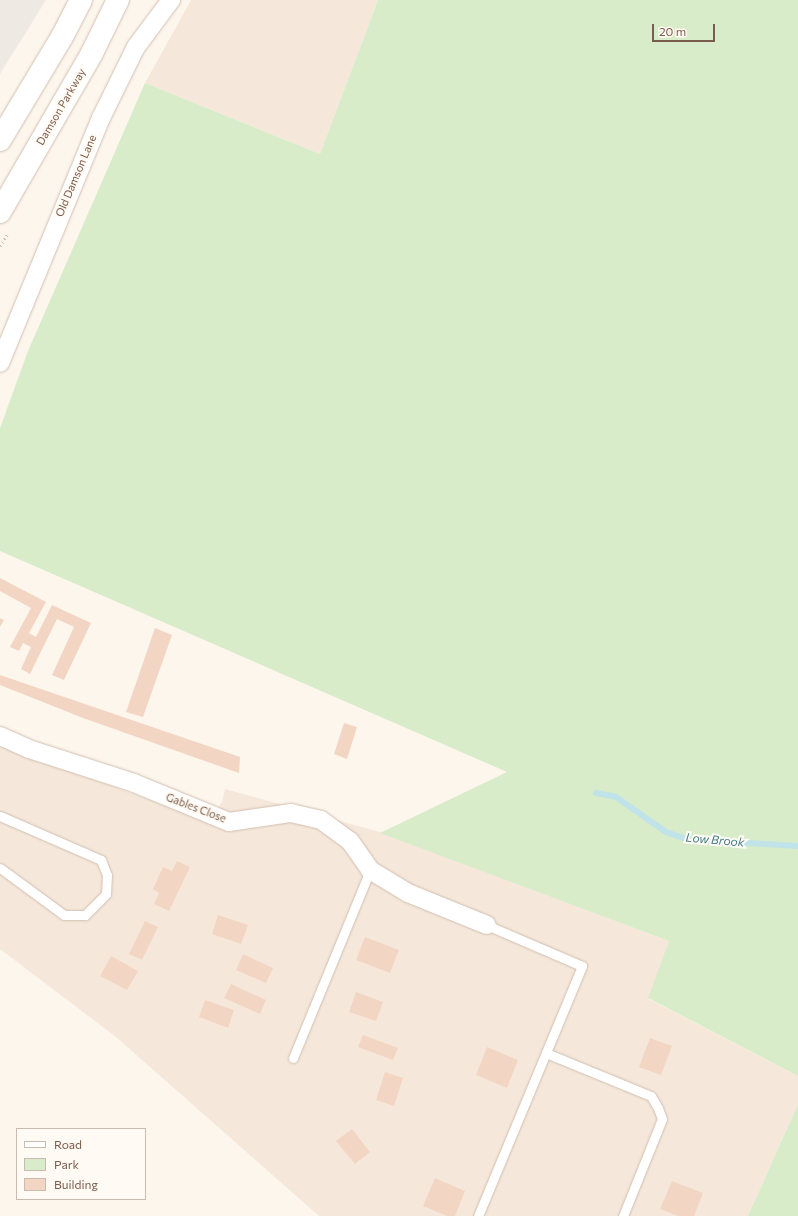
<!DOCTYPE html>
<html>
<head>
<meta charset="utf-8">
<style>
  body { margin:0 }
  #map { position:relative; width:798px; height:1216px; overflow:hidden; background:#fdf6ec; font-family:Commissioner,sans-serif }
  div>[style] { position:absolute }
  .residential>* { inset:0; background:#f5e8da }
  .industrial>* { inset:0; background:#efe9e4 }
  .green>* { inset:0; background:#d8ecc9 }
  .stream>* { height:6px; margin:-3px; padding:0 3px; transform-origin:3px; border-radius:3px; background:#bfe3e8 }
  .building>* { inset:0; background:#f3d5c3 }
  .path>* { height:2.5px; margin-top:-1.25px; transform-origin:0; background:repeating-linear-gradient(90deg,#d9b8a5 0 1px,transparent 0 4px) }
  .roads { filter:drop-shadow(0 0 1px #d1beb0) drop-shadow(0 0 1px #d1beb0) }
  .service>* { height:9px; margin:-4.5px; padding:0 4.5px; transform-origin:4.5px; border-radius:4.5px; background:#fff }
  .minor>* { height:18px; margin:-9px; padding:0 9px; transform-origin:9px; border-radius:9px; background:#fff }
  .tertiary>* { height:22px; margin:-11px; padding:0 11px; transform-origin:11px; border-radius:11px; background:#fff }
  span { translate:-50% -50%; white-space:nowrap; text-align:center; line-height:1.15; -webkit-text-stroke:4px #fffaf3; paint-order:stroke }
  .street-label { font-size:11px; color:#7a5c4d }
  .water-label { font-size:12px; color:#437c86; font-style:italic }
  .legend { position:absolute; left:16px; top:1128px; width:130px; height:72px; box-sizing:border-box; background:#fffaf3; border:1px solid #cabbb1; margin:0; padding:5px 7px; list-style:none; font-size:12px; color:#7a5c4d }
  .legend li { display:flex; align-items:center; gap:8px; height:20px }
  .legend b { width:20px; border:1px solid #cabbb1 }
  .scale { position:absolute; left:652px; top:24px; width:63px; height:18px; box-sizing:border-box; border:2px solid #7a5c4d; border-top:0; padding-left:5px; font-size:12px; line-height:14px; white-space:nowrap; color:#7a5c4d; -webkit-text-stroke:3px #fffaf3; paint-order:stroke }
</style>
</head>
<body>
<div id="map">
  <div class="residential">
    <div style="clip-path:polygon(191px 0,378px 0,320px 154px,145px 83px)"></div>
    <div style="clip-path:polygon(0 745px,210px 822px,222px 802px,225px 789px,380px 832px,669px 941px,649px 999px,798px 1076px,798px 1104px,748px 1216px,319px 1216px,116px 1037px,0 949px)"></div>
  </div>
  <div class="industrial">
    <div style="clip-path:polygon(0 0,46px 0,0 74px)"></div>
  </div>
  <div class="green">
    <div style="clip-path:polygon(378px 0,798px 0,798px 1076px,648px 998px,669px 941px,380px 833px,507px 772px,0 551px,0 428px,28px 351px,145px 83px,320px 154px)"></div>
    <div style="clip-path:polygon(798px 1104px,798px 1216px,748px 1216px)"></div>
  </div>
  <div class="stream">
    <div style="left:596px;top:793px;width:20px;rotate:11deg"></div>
    <div style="left:616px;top:797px;width:61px;rotate:35deg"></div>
    <div style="left:666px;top:832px;width:21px;rotate:19deg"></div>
    <div style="left:686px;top:839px;width:112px;rotate:3.6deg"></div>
  </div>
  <div class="building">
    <div style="clip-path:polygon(0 578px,46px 602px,29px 633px,36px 637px,52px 605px,91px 623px,64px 680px,52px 675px,74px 627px,57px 619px,30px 674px,21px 669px,31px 647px,23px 643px,19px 651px,10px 647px,31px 608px,0 591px)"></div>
    <div style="clip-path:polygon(0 618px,4px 620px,0 627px)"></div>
    <div style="clip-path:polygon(155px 628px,172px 635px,143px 717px,126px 712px)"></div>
    <div style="clip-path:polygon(0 675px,240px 757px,239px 773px,83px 718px,0 685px)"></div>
    <div style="clip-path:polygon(344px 723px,357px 727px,347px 759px,334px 754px)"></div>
    <div style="clip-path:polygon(177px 861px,190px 867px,169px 911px,154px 904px,159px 893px,153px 889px,163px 867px,172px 871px)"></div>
    <div style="clip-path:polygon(218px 915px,248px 925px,241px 944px,212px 934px)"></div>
    <div style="clip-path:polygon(145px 921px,158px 927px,142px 960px,129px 954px)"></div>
    <div style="clip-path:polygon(365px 937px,399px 950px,390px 973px,356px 960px)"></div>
    <div style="clip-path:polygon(243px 954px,273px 968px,266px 983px,236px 970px)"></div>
    <div style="clip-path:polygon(111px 956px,138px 971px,127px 990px,100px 976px)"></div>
    <div style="clip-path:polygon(231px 984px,266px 1000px,260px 1014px,224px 998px)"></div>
    <div style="clip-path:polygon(356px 992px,383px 1002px,376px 1021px,349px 1012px)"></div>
    <div style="clip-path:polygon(205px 1000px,234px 1010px,228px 1028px,199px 1017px)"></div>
    <div style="clip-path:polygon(363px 1035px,398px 1048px,393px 1060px,358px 1047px)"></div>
    <div style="clip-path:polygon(650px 1038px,672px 1046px,661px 1075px,639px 1067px)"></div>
    <div style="clip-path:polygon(487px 1047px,518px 1060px,507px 1088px,476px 1075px)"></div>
    <div style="clip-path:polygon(385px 1072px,403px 1078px,394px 1106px,376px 1100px)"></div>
    <div style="clip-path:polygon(352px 1129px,370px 1152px,355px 1164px,336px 1141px)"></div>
    <div style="clip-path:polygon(435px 1178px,465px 1191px,455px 1216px,447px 1216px,423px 1206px)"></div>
    <div style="clip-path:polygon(672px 1181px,703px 1193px,694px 1216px,678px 1216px,660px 1209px)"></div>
  </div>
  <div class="path">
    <div style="left:0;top:246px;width:15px;rotate:-58deg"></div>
  </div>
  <div class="roads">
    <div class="service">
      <div style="left:0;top:816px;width:110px;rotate:23.5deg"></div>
      <div style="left:101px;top:860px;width:16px;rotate:68deg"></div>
      <div style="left:107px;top:875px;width:19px;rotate:93deg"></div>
      <div style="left:106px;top:894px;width:30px;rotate:135deg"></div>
      <div style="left:85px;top:915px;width:21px;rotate:180deg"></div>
      <div style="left:64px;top:915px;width:79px;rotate:-143.7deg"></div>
      <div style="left:546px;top:1053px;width:113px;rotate:22.3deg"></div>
      <div style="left:651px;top:1096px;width:14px;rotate:60deg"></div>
      <div style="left:658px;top:1108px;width:12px;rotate:70deg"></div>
      <div style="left:662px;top:1119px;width:105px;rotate:111.9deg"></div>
      <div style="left:293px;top:1058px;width:203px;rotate:-67.7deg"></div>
      <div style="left:478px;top:1216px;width:271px;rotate:-67.4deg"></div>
      <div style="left:582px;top:966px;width:103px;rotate:-156.7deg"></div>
    </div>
    <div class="minor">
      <div style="left:0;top:363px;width:265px;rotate:-67.6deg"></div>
      <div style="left:101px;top:118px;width:79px;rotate:-63.8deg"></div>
      <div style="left:136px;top:47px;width:59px;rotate:-53.3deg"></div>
      <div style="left:0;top:736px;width:32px;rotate:24deg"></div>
      <div style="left:29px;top:749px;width:110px;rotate:17.9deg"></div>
      <div style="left:134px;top:783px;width:103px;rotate:22.3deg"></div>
      <div style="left:229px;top:822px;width:63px;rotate:-8.3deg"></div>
      <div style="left:291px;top:813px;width:31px;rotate:13deg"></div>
      <div style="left:321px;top:820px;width:36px;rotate:36deg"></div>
      <div style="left:350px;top:841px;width:35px;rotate:55deg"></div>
      <div style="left:370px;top:870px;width:44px;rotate:31.2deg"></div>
      <div style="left:408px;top:893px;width:85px;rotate:22.1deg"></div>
    </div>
    <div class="tertiary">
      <div style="left:0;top:140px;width:120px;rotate:-59deg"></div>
      <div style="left:62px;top:37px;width:42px;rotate:-62.8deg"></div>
      <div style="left:0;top:212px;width:184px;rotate:-59.9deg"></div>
      <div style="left:92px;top:53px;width:59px;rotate:-63.9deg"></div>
    </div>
  </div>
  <div class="street-label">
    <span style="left:61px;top:107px;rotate:-60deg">Damson Parkway</span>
    <span style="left:76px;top:176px;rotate:-67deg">Old Damson Lane</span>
    <span style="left:196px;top:808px;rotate:21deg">Gables Close</span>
  </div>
  <div class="water-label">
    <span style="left:715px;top:840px;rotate:5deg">Low Brook</span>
  </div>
  <ul class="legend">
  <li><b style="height:5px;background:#fff"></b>Road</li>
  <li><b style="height:11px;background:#d8ecc9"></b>Park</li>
  <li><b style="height:11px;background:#f3d5c3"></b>Building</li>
  </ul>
  <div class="scale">20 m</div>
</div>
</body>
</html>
